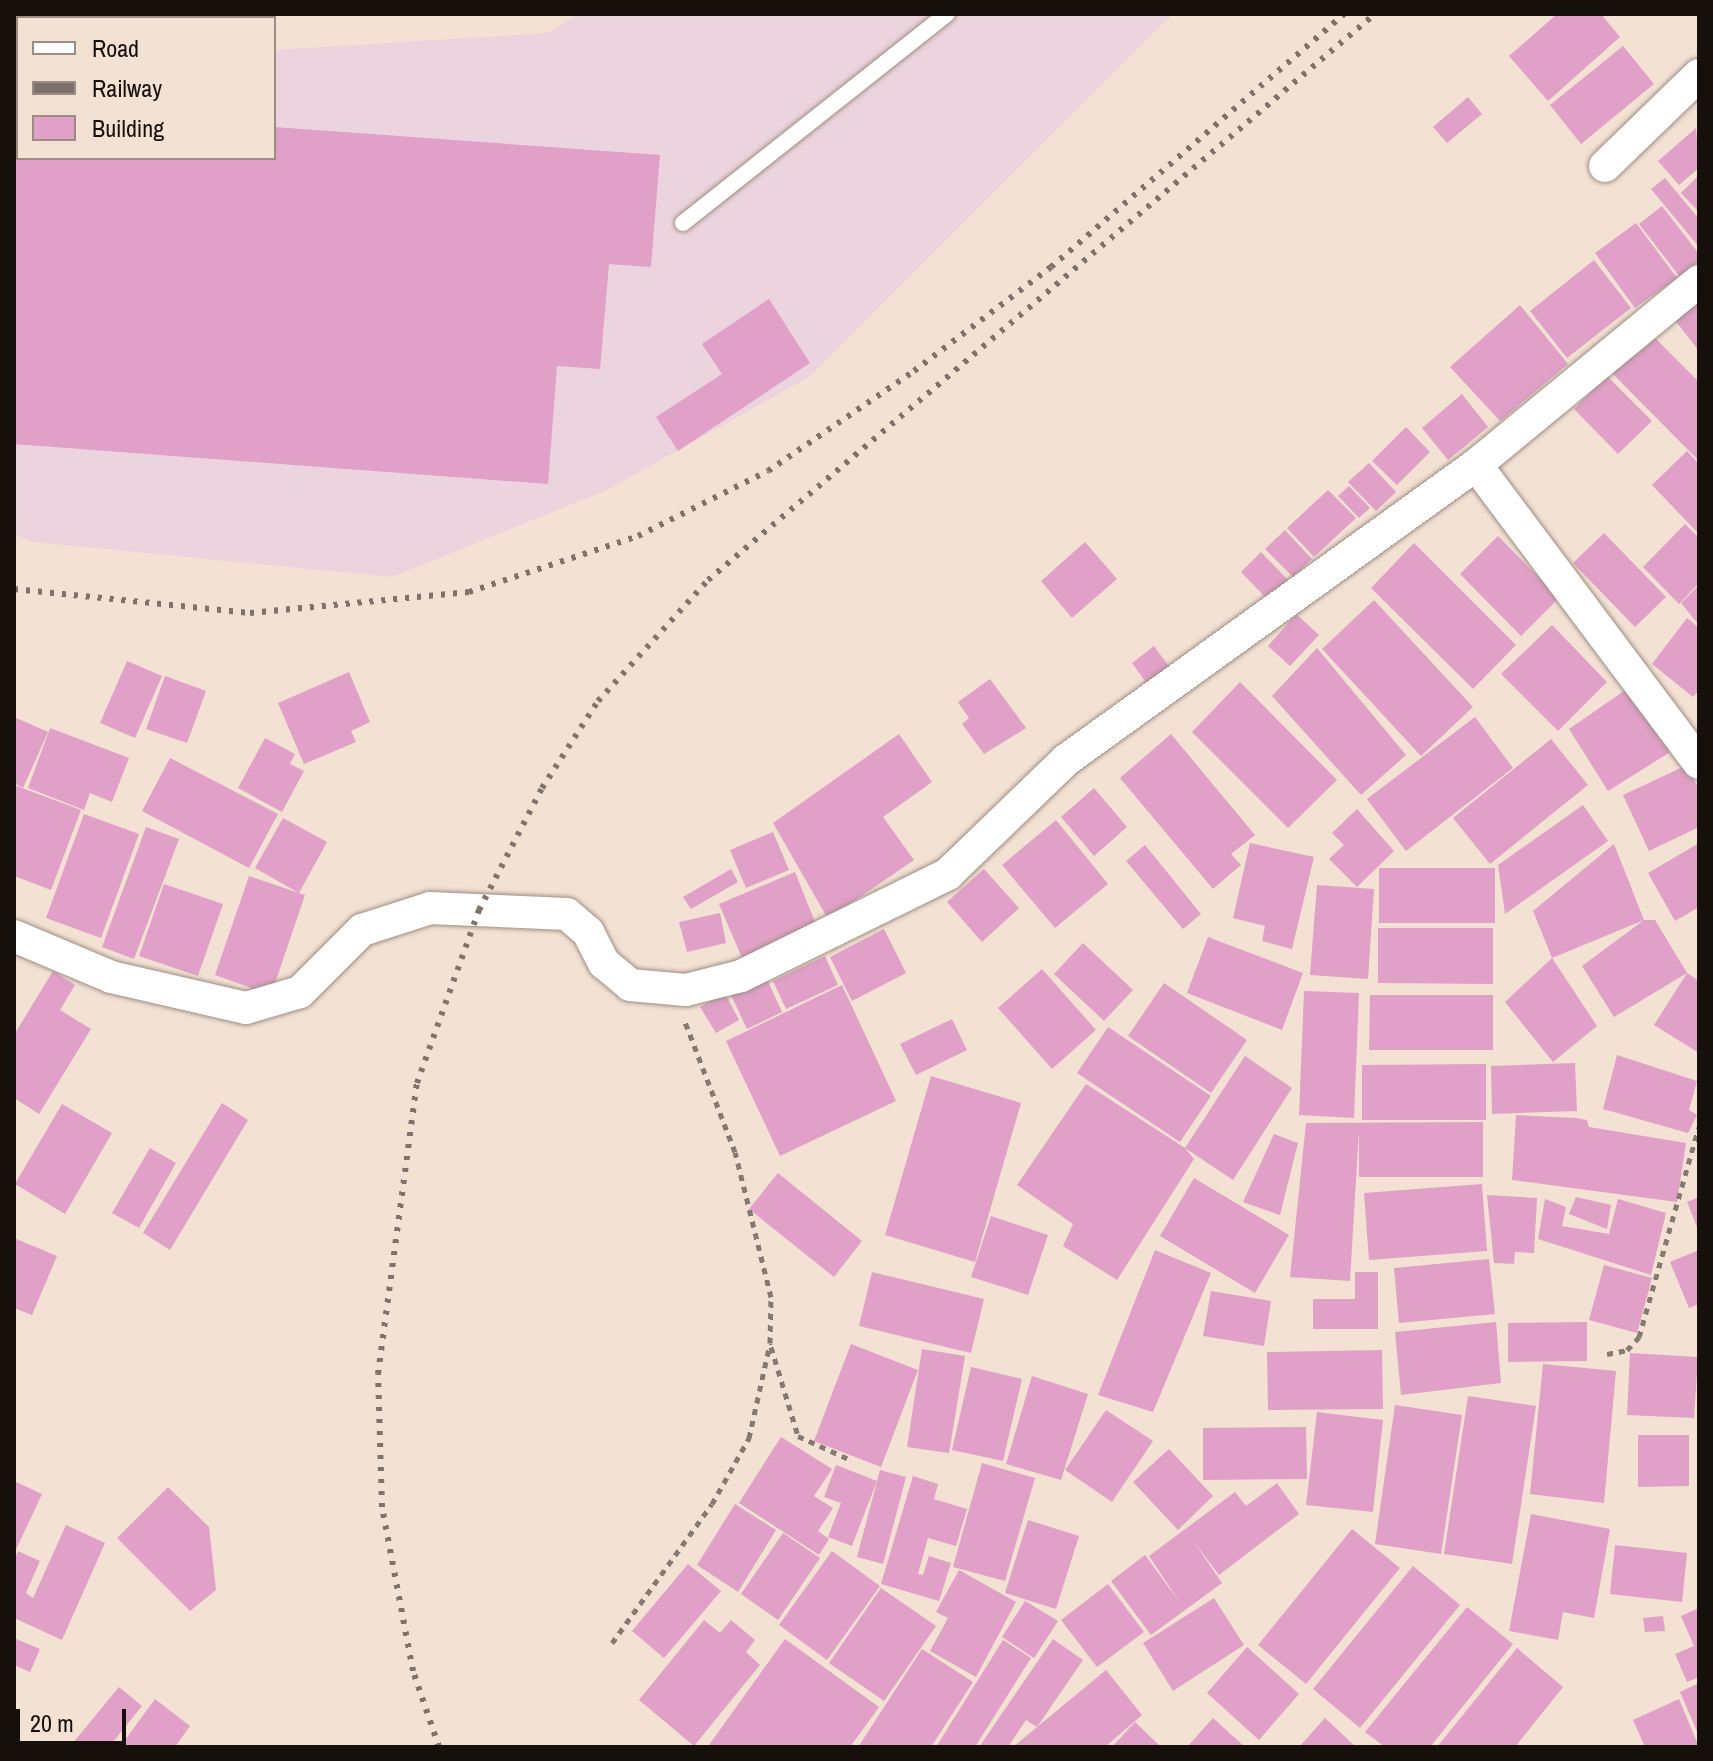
<!DOCTYPE html>
<html>
<head>
<meta charset="utf-8">
<style>
  body { margin:0 }
  #map { position:relative; width:1713px; height:1761px; overflow:hidden; background:#f3e1d4; font-family:"Archivo Narrow",sans-serif }
  div>[style] { position:absolute }
  .industrial>* { inset:0; background:#ecd4de }
  .building>* { inset:0; background:#e0a0c7 }
  .path>* { height:5px; margin-top:-2.5px; transform-origin:0; background:repeating-linear-gradient(90deg,#857971 0 6px,transparent 0 12px) }
  .roads { filter:drop-shadow(0 0 2px #9e8e82) drop-shadow(0 0 2px #9e8e82) }
  .service>* { height:16px; margin:-8px; padding:0 8px; transform-origin:8px; border-radius:8px; background:#fff }
  .minor>* { height:32px; margin:-16px; padding:0 16px; transform-origin:16px; border-radius:16px; background:#fff }
  .rail>* { height:6px; margin-top:-3px; transform-origin:0; background:repeating-linear-gradient(90deg,#7e726a 0 4px,transparent 0 12px) }
  span { translate:-50% -50%; white-space:nowrap; text-align:center; line-height:1.15; -webkit-text-stroke:6px #f3e1d4; paint-order:stroke }
  .frame { position:absolute; inset:0; border:16px solid #16100c; pointer-events:none }
  .legend { position:absolute; left:16px; top:16px; width:260px; height:144px; box-sizing:border-box; background:#f3e1d4; border:2px solid #9b8d84; margin:0; padding:10px 14px; list-style:none; font-size:24px; color:#16100c }
  .legend li { display:flex; align-items:center; gap:16px; height:40px }
  .legend b { width:40px; border:2px solid #9b8d84 }
  .scale { position:absolute; left:16px; top:1709px; width:110px; height:36px; box-sizing:border-box; border:4px solid #16100c; border-top:0; padding-left:10px; font-size:24px; line-height:28px; white-space:nowrap; color:#16100c; -webkit-text-stroke:6px #f3e1d4; paint-order:stroke }
</style>
</head>
<body>
<div id="map">
  <div class="industrial">
    <div style="clip-path:polygon(580px 14px,1173px 14px,809px 377px,607px 490px,392px 577px,32px 542px,14px 534px,14px 18px,18px 158px,274px 158px,274px 50px,547px 33px)"></div>
  </div>
  <div class="building">
    <div style="clip-path:polygon(1557px 14px,1601px 14px,1620px 37px,1548px 101px,1509px 56px)"></div>
    <div style="clip-path:polygon(1623px 46px,1654px 84px,1581px 144px,1550px 105px)"></div>
    <div style="clip-path:polygon(1468px 97px,1482px 114px,1447px 143px,1433px 127px)"></div>
    <div style="clip-path:polygon(14px 107px,18px 158px,274px 158px,274px 127px,660px 155px,651px 267px,609px 264px,600px 369px,557px 366px,548px 484px,14px 444px)"></div>
    <div style="clip-path:polygon(1696px 128px,1699px 168px,1679px 185px,1658px 161px)"></div>
    <div style="clip-path:polygon(1699px 175px,1699px 212px,1681px 193px)"></div>
    <div style="clip-path:polygon(1665px 178px,1699px 219px,1699px 247px,1651px 189px)"></div>
    <div style="clip-path:polygon(1662px 206px,1699px 254px,1699px 262px,1680px 277px,1639px 224px)"></div>
    <div style="clip-path:polygon(1636px 223px,1677px 278px,1635px 308px,1595px 253px)"></div>
    <div style="clip-path:polygon(1594px 260px,1631px 308px,1567px 358px,1530px 311px)"></div>
    <div style="clip-path:polygon(1699px 294px,1699px 351px,1671px 315px)"></div>
    <div style="clip-path:polygon(769px 299px,810px 363px,678px 451px,656px 417px,722px 374px,702px 344px)"></div>
    <div style="clip-path:polygon(1520px 305px,1568px 364px,1500px 421px,1450px 367px)"></div>
    <div style="clip-path:polygon(1649px 332px,1699px 382px,1699px 461px,1610px 371px)"></div>
    <div style="clip-path:polygon(1607px 376px,1652px 421px,1618px 454px,1574px 409px)"></div>
    <div style="clip-path:polygon(1462px 394px,1488px 427px,1448px 460px,1422px 428px)"></div>
    <div style="clip-path:polygon(1406px 427px,1430px 452px,1397px 485px,1372px 461px)"></div>
    <div style="clip-path:polygon(1687px 451px,1699px 464px,1699px 534px,1652px 485px)"></div>
    <div style="clip-path:polygon(1369px 463px,1396px 492px,1376px 511px,1348px 482px)"></div>
    <div style="clip-path:polygon(1349px 486px,1370px 508px,1359px 518px,1338px 496px)"></div>
    <div style="clip-path:polygon(1328px 490px,1356px 518px,1314px 557px,1287px 528px)"></div>
    <div style="clip-path:polygon(1685px 524px,1699px 538px,1699px 583px,1679px 604px,1643px 567px)"></div>
    <div style="clip-path:polygon(1285px 530px,1312px 559px,1293px 577px,1265px 549px)"></div>
    <div style="clip-path:polygon(1604px 533px,1666px 597px,1635px 627px,1573px 563px)"></div>
    <div style="clip-path:polygon(1498px 536px,1559px 598px,1521px 636px,1460px 574px)"></div>
    <div style="clip-path:polygon(1085px 542px,1117px 579px,1072px 618px,1041px 581px)"></div>
    <div style="clip-path:polygon(1414px 543px,1516px 645px,1473px 689px,1371px 588px)"></div>
    <div style="clip-path:polygon(1261px 552px,1289px 581px,1269px 601px,1241px 572px)"></div>
    <div style="clip-path:polygon(1699px 585px,1699px 625px,1681px 603px)"></div>
    <div style="clip-path:polygon(1374px 600px,1473px 707px,1421px 756px,1322px 649px)"></div>
    <div style="clip-path:polygon(1296px 614px,1319px 635px,1290px 666px,1268px 646px)"></div>
    <div style="clip-path:polygon(1687px 618px,1699px 628px,1699px 690px,1693px 697px,1652px 664px)"></div>
    <div style="clip-path:polygon(1552px 625px,1607px 682px,1558px 731px,1501px 674px)"></div>
    <div style="clip-path:polygon(1154px 646px,1176px 676px,1153px 692px,1132px 663px)"></div>
    <div style="clip-path:polygon(1317px 648px,1406px 755px,1361px 795px,1272px 696px)"></div>
    <div style="clip-path:polygon(127px 661px,162px 676px,135px 738px,100px 723px)"></div>
    <div style="clip-path:polygon(349px 672px,370px 722px,351px 731px,356px 742px,304px 764px,278px 703px)"></div>
    <div style="clip-path:polygon(165px 676px,206px 691px,187px 743px,146px 729px)"></div>
    <div style="clip-path:polygon(990px 679px,1026px 728px,984px 754px,962px 724px,969px 718px,958px 702px)"></div>
    <div style="clip-path:polygon(1240px 682px,1337px 780px,1288px 828px,1192px 732px)"></div>
    <div style="clip-path:polygon(1634px 684px,1675px 749px,1608px 791px,1569px 729px)"></div>
    <div style="clip-path:polygon(14px 717px,48px 732px,23px 788px,14px 783px)"></div>
    <div style="clip-path:polygon(1475px 717px,1513px 768px,1406px 851px,1367px 799px)"></div>
    <div style="clip-path:polygon(50px 728px,129px 758px,112px 802px,90px 793px,84px 810px,28px 788px)"></div>
    <div style="clip-path:polygon(899px 734px,932px 782px,883px 817px,914px 860px,828px 919px,773px 823px)"></div>
    <div style="clip-path:polygon(1171px 734px,1255px 835px,1231px 854px,1241px 865px,1213px 889px,1120px 778px)"></div>
    <div style="clip-path:polygon(265px 738px,295px 754px,290px 764px,304px 771px,282px 812px,238px 788px)"></div>
    <div style="clip-path:polygon(1551px 739px,1588px 785px,1490px 864px,1453px 818px)"></div>
    <div style="clip-path:polygon(170px 758px,278px 814px,249px 868px,142px 811px)"></div>
    <div style="clip-path:polygon(1687px 765px,1699px 790px,1699px 827px,1649px 851px,1623px 795px)"></div>
    <div style="clip-path:polygon(14px 785px,81px 810px,51px 890px,14px 876px)"></div>
    <div style="clip-path:polygon(1094px 788px,1127px 827px,1094px 856px,1061px 817px)"></div>
    <div style="clip-path:polygon(1583px 805px,1608px 841px,1505px 914px,1498px 865px)"></div>
    <div style="clip-path:polygon(1357px 809px,1394px 851px,1357px 887px,1329px 859px,1344px 845px,1332px 833px)"></div>
    <div style="clip-path:polygon(84px 814px,139px 834px,101px 938px,46px 918px)"></div>
    <div style="clip-path:polygon(283px 818px,327px 842px,299px 893px,255px 868px)"></div>
    <div style="clip-path:polygon(1056px 820px,1108px 884px,1055px 928px,1002px 865px)"></div>
    <div style="clip-path:polygon(146px 827px,179px 839px,134px 959px,102px 947px)"></div>
    <div style="clip-path:polygon(773px 832px,789px 870px,746px 888px,730px 850px)"></div>
    <div style="clip-path:polygon(1250px 843px,1314px 857px,1292px 949px,1262px 941px,1265px 926px,1233px 918px)"></div>
    <div style="clip-path:polygon(1699px 843px,1699px 907px,1675px 921px,1648px 873px)"></div>
    <div style="clip-path:polygon(1614px 844px,1644px 920px,1552px 958px,1533px 911px)"></div>
    <div style="clip-path:polygon(1145px 845px,1201px 914px,1183px 929px,1126px 861px)"></div>
    <div style="clip-path:polygon(1379px 868px,1495px 868px,1495px 923px,1379px 923px)"></div>
    <div style="clip-path:polygon(731px 869px,738px 882px,691px 909px,683px 897px)"></div>
    <div style="clip-path:polygon(984px 869px,1019px 908px,982px 942px,947px 902px)"></div>
    <div style="clip-path:polygon(795px 872px,817px 927px,742px 958px,719px 904px)"></div>
    <div style="clip-path:polygon(249px 876px,305px 895px,271px 995px,215px 975px)"></div>
    <div style="clip-path:polygon(164px 884px,223px 904px,198px 976px,139px 956px)"></div>
    <div style="clip-path:polygon(1317px 885px,1374px 889px,1368px 979px,1310px 975px)"></div>
    <div style="clip-path:polygon(720px 913px,726px 943px,687px 952px,679px 922px)"></div>
    <div style="clip-path:polygon(1644px 920px,1655px 920px,1687px 973px,1699px 981px,1699px 1053px,1654px 1025px,1687px 973px,1614px 1017px,1582px 966px)"></div>
    <div style="clip-path:polygon(1378px 928px,1493px 928px,1493px 984px,1378px 983px)"></div>
    <div style="clip-path:polygon(884px 929px,906px 973px,852px 1001px,830px 957px)"></div>
    <div style="clip-path:polygon(1208px 937px,1303px 973px,1282px 1030px,1187px 993px)"></div>
    <div style="clip-path:polygon(1083px 943px,1133px 990px,1104px 1021px,1054px 974px)"></div>
    <div style="clip-path:polygon(825px 956px,838px 985px,786px 1009px,773px 981px)"></div>
    <div style="clip-path:polygon(1552px 958px,1597px 1026px,1553px 1062px,1505px 1002px)"></div>
    <div style="clip-path:polygon(1042px 969px,1096px 1030px,1052px 1069px,998px 1008px)"></div>
    <div style="clip-path:polygon(53px 971px,75px 985px,60px 1010px,91px 1029px,39px 1114px,14px 1098px,14px 1035px)"></div>
    <div style="clip-path:polygon(765px 975px,782px 1012px,747px 1029px,730px 993px)"></div>
    <div style="clip-path:polygon(1164px 983px,1247px 1040px,1211px 1093px,1128px 1036px)"></div>
    <div style="clip-path:polygon(842px 985px,896px 1101px,780px 1156px,726px 1041px)"></div>
    <div style="clip-path:polygon(1304px 991px,1359px 993px,1354px 1118px,1299px 1115px)"></div>
    <div style="clip-path:polygon(725px 993px,739px 1020px,716px 1033px,700px 1007px)"></div>
    <div style="clip-path:polygon(1370px 995px,1493px 995px,1493px 1050px,1369px 1050px)"></div>
    <div style="clip-path:polygon(952px 1019px,967px 1050px,916px 1075px,900px 1044px)"></div>
    <div style="clip-path:polygon(1108px 1027px,1211px 1096px,1180px 1142px,1077px 1073px)"></div>
    <div style="clip-path:polygon(1617px 1055px,1697px 1081px,1689px 1110px,1697px 1115px,1688px 1133px,1603px 1109px)"></div>
    <div style="clip-path:polygon(1245px 1056px,1292px 1088px,1233px 1180px,1185px 1148px,1194px 1159px,1117px 1280px,1063px 1246px,1073px 1224px,1017px 1185px,1086px 1084px,1185px 1148px)"></div>
    <div style="clip-path:polygon(1575px 1063px,1577px 1111px,1492px 1114px,1491px 1066px)"></div>
    <div style="clip-path:polygon(1486px 1064px,1486px 1120px,1362px 1120px,1362px 1065px)"></div>
    <div style="clip-path:polygon(931px 1076px,1021px 1103px,975px 1262px,885px 1235px)"></div>
    <div style="clip-path:polygon(222px 1103px,248px 1120px,170px 1250px,143px 1233px)"></div>
    <div style="clip-path:polygon(62px 1104px,112px 1133px,65px 1214px,15px 1184px)"></div>
    <div style="clip-path:polygon(1516px 1115px,1576px 1118px,1587px 1120px,1589px 1127px,1686px 1143px,1677px 1202px,1512px 1180px)"></div>
    <div style="clip-path:polygon(1483px 1122px,1483px 1177px,1359px 1177px,1359px 1130px,1350px 1281px,1290px 1277px,1306px 1123px)"></div>
    <div style="clip-path:polygon(1274px 1134px,1298px 1143px,1280px 1215px,1243px 1202px)"></div>
    <div style="clip-path:polygon(150px 1148px,176px 1163px,139px 1228px,112px 1213px)"></div>
    <div style="clip-path:polygon(778px 1173px,862px 1241px,834px 1277px,749px 1209px)"></div>
    <div style="clip-path:polygon(1194px 1178px,1289px 1235px,1255px 1293px,1160px 1236px)"></div>
    <div style="clip-path:polygon(1482px 1184px,1487px 1251px,1369px 1260px,1364px 1193px)"></div>
    <div style="clip-path:polygon(1487px 1195px,1537px 1198px,1534px 1253px,1515px 1252px,1514px 1264px,1494px 1263px)"></div>
    <div style="clip-path:polygon(1576px 1197px,1611px 1205px,1607px 1229px,1569px 1214px)"></div>
    <div style="clip-path:polygon(1699px 1197px,1699px 1232px,1687px 1202px)"></div>
    <div style="clip-path:polygon(1545px 1199px,1566px 1207px,1562px 1226px,1609px 1234px,1618px 1199px,1666px 1213px,1651px 1275px,1538px 1239px)"></div>
    <div style="clip-path:polygon(991px 1216px,1048px 1235px,1028px 1295px,971px 1277px)"></div>
    <div style="clip-path:polygon(14px 1238px,57px 1256px,32px 1315px,14px 1308px)"></div>
    <div style="clip-path:polygon(1155px 1250px,1211px 1273px,1153px 1412px,1098px 1395px)"></div>
    <div style="clip-path:polygon(1699px 1250px,1699px 1304px,1689px 1308px,1670px 1262px)"></div>
    <div style="clip-path:polygon(1489px 1259px,1495px 1314px,1399px 1323px,1394px 1268px)"></div>
    <div style="clip-path:polygon(1604px 1265px,1652px 1278px,1637px 1333px,1589px 1320px)"></div>
    <div style="clip-path:polygon(872px 1272px,984px 1299px,971px 1353px,859px 1326px)"></div>
    <div style="clip-path:polygon(1355px 1272px,1378px 1272px,1378px 1329px,1313px 1329px,1313px 1299px,1355px 1299px)"></div>
    <div style="clip-path:polygon(1211px 1291px,1271px 1301px,1264px 1346px,1203px 1336px)"></div>
    <div style="clip-path:polygon(1496px 1322px,1501px 1383px,1401px 1395px,1395px 1332px)"></div>
    <div style="clip-path:polygon(1587px 1322px,1587px 1361px,1508px 1362px,1508px 1323px)"></div>
    <div style="clip-path:polygon(851px 1344px,918px 1370px,881px 1467px,814px 1441px)"></div>
    <div style="clip-path:polygon(922px 1349px,965px 1356px,949px 1453px,907px 1447px)"></div>
    <div style="clip-path:polygon(1382px 1350px,1383px 1409px,1268px 1410px,1267px 1352px)"></div>
    <div style="clip-path:polygon(1630px 1353px,1698px 1357px,1694px 1418px,1627px 1415px)"></div>
    <div style="clip-path:polygon(1543px 1364px,1616px 1371px,1604px 1503px,1530px 1494px)"></div>
    <div style="clip-path:polygon(971px 1367px,1022px 1379px,1003px 1461px,952px 1450px)"></div>
    <div style="clip-path:polygon(1032px 1376px,1088px 1394px,1061px 1480px,1006px 1464px)"></div>
    <div style="clip-path:polygon(1468px 1396px,1536px 1406px,1512px 1564px,1444px 1554px)"></div>
    <div style="clip-path:polygon(1395px 1405px,1462px 1415px,1441px 1554px,1375px 1544px)"></div>
    <div style="clip-path:polygon(1106px 1410px,1153px 1441px,1112px 1502px,1065px 1470px)"></div>
    <div style="clip-path:polygon(1317px 1412px,1383px 1420px,1373px 1512px,1306px 1505px)"></div>
    <div style="clip-path:polygon(1306px 1427px,1307px 1479px,1203px 1480px,1203px 1428px)"></div>
    <div style="clip-path:polygon(1638px 1435px,1689px 1435px,1689px 1486px,1638px 1487px)"></div>
    <div style="clip-path:polygon(781px 1437px,832px 1469px,814px 1496px,833px 1508px,818px 1531px,829px 1539px,819px 1555px,739px 1503px)"></div>
    <div style="clip-path:polygon(1169px 1449px,1213px 1496px,1178px 1530px,1133px 1482px)"></div>
    <div style="clip-path:polygon(982px 1463px,1035px 1478px,1005px 1581px,953px 1567px)"></div>
    <div style="clip-path:polygon(836px 1465px,877px 1481px,852px 1546px,828px 1537px,841px 1503px,824px 1497px)"></div>
    <div style="clip-path:polygon(880px 1470px,906px 1477px,883px 1564px,857px 1557px)"></div>
    <div style="clip-path:polygon(913px 1476px,938px 1484px,934px 1499px,967px 1509px,956px 1546px,928px 1538px,918px 1574px,923px 1575px,929px 1556px,951px 1563px,939px 1601px,881px 1584px)"></div>
    <div style="clip-path:polygon(14px 1481px,42px 1494px,14px 1554px)"></div>
    <div style="clip-path:polygon(1277px 1483px,1299px 1514px,1219px 1575px,1194px 1542px,1222px 1583px,1151px 1635px,1111px 1581px,1145px 1555px,1181px 1604px,1149px 1556px,1235px 1492px,1246px 1506px)"></div>
    <div style="clip-path:polygon(168px 1487px,209px 1527px,216px 1590px,190px 1611px,117px 1538px)"></div>
    <div style="clip-path:polygon(735px 1504px,776px 1530px,738px 1592px,697px 1565px)"></div>
    <div style="clip-path:polygon(1531px 1514px,1610px 1529px,1594px 1618px,1563px 1612px,1558px 1640px,1509px 1631px)"></div>
    <div style="clip-path:polygon(1028px 1520px,1079px 1536px,1056px 1609px,1005px 1593px)"></div>
    <div style="clip-path:polygon(66px 1525px,105px 1543px,62px 1640px,14px 1618px,14px 1560px,18px 1551px,40px 1561px,26px 1593px,33px 1598px)"></div>
    <div style="clip-path:polygon(1352px 1529px,1400px 1568px,1306px 1684px,1258px 1645px)"></div>
    <div style="clip-path:polygon(783px 1533px,820px 1558px,778px 1620px,741px 1594px)"></div>
    <div style="clip-path:polygon(1615px 1545px,1687px 1553px,1682px 1602px,1610px 1594px)"></div>
    <div style="clip-path:polygon(832px 1551px,880px 1586px,827px 1660px,779px 1625px)"></div>
    <div style="clip-path:polygon(688px 1564px,721px 1591px,664px 1658px,632px 1631px)"></div>
    <div style="clip-path:polygon(1413px 1566px,1460px 1605px,1360px 1728px,1313px 1689px)"></div>
    <div style="clip-path:polygon(959px 1570px,1016px 1602px,976px 1677px,930px 1651px,948px 1618px,936px 1612px)"></div>
    <div style="clip-path:polygon(1108px 1584px,1144px 1632px,1097px 1667px,1061px 1620px)"></div>
    <div style="clip-path:polygon(881px 1588px,936px 1626px,884px 1701px,829px 1663px)"></div>
    <div style="clip-path:polygon(1214px 1598px,1244px 1645px,1173px 1691px,1143px 1643px)"></div>
    <div style="clip-path:polygon(1025px 1601px,1058px 1621px,1034px 1658px,1002px 1637px)"></div>
    <div style="clip-path:polygon(1467px 1607px,1513px 1644px,1430px 1747px,1385px 1747px,1365px 1732px)"></div>
    <div style="clip-path:polygon(1699px 1608px,1699px 1677px,1687px 1682px,1675px 1654px,1694px 1646px,1681px 1616px)"></div>
    <div style="clip-path:polygon(1663px 1616px,1665px 1631px,1645px 1632px,1643px 1618px)"></div>
    <div style="clip-path:polygon(704px 1620px,720px 1633px,731px 1620px,755px 1640px,746px 1652px,760px 1665px,694px 1746px,639px 1700px)"></div>
    <div style="clip-path:polygon(14px 1638px,40px 1649px,30px 1672px,14px 1665px)"></div>
    <div style="clip-path:polygon(785px 1639px,879px 1707px,850px 1747px,713px 1747px,709px 1745px)"></div>
    <div style="clip-path:polygon(1053px 1639px,1083px 1660px,1037px 1727px,1026px 1720px,1008px 1747px,979px 1747px)"></div>
    <div style="clip-path:polygon(1003px 1640px,1031px 1658px,975px 1747px,936px 1747px)"></div>
    <div style="clip-path:polygon(1247px 1647px,1299px 1694px,1259px 1740px,1207px 1693px)"></div>
    <div style="clip-path:polygon(1517px 1648px,1563px 1687px,1515px 1747px,1437px 1747px)"></div>
    <div style="clip-path:polygon(922px 1649px,973px 1682px,931px 1747px,858px 1747px)"></div>
    <div style="clip-path:polygon(1106px 1670px,1142px 1715px,1105px 1747px,1013px 1747px)"></div>
    <div style="clip-path:polygon(1699px 1683px,1699px 1736px,1680px 1692px)"></div>
    <div style="clip-path:polygon(119px 1687px,142px 1706px,109px 1747px,76px 1747px,72px 1744px)"></div>
    <div style="clip-path:polygon(155px 1699px,190px 1726px,175px 1747px,120px 1747px)"></div>
    <div style="clip-path:polygon(1679px 1699px,1699px 1747px,1645px 1747px,1633px 1720px)"></div>
    <div style="clip-path:polygon(1213px 1718px,1245px 1747px,1187px 1747px)"></div>
    <div style="clip-path:polygon(1325px 1718px,1356px 1747px,1299px 1747px)"></div>
    <div style="clip-path:polygon(1135px 1722px,1161px 1747px,1112px 1747px)"></div>
  </div>
  <div class="path">
    <div style="left:771px;top:1347px;width:93px;rotate:73.1deg"></div>
    <div style="left:798px;top:1436px;width:58px;rotate:24.4deg"></div>
    <div style="left:1607px;top:1354px;width:20px;rotate:-11deg"></div>
    <div style="left:1627px;top:1350px;width:18px;rotate:-47deg"></div>
    <div style="left:1639px;top:1337px;width:218px;rotate:-74.1deg"></div>
    <div style="left:612px;top:1643px;width:171px;rotate:-54.3deg"></div>
    <div style="left:712px;top:1504px;width:76px;rotate:-60.7deg"></div>
    <div style="left:749px;top:1438px;width:97px;rotate:-77.5deg"></div>
    <div style="left:770px;top:1343px;width:46px;rotate:-88.8deg"></div>
    <div style="left:771px;top:1297px;width:149px;rotate:-103.9deg"></div>
    <div style="left:735px;top:1152px;width:139px;rotate:-111deg"></div>
  </div>
  <div class="roads">
    <div class="service">
      <div style="left:683px;top:223px;width:337px;rotate:-38.4deg"></div>
    </div>
    <div class="minor">
      <div style="left:1605px;top:166px;width:131px;rotate:-44.1deg"></div>
      <div style="left:1476px;top:465px;width:372px;rotate:53.2deg"></div>
      <div style="left:14px;top:936px;width:105px;rotate:22.9deg"></div>
      <div style="left:111px;top:977px;width:139px;rotate:12.9deg"></div>
      <div style="left:246px;top:1008px;width:56px;rotate:-16.5deg"></div>
      <div style="left:300px;top:992px;width:88px;rotate:-45deg"></div>
      <div style="left:362px;top:930px;width:71px;rotate:-17.9deg"></div>
      <div style="left:430px;top:908px;width:137px;rotate:2.5deg"></div>
      <div style="left:567px;top:914px;width:28px;rotate:41deg"></div>
      <div style="left:588px;top:932px;width:35px;rotate:63deg"></div>
      <div style="left:604px;top:963px;width:34px;rotate:40deg"></div>
      <div style="left:630px;top:985px;width:56px;rotate:5.1deg"></div>
      <div style="left:686px;top:990px;width:57px;rotate:-14.3deg"></div>
      <div style="left:741px;top:976px;width:231px;rotate:-26.2deg"></div>
      <div style="left:948px;top:874px;width:164px;rotate:-44deg"></div>
      <div style="left:1066px;top:760px;width:505px;rotate:-35.74deg"></div>
      <div style="left:1476px;top:465px;width:289px;rotate:-39.5deg"></div>
    </div>
  </div>
  <div class="rail">
    <div style="left:14px;top:589px;width:237px;rotate:5.8deg"></div>
    <div style="left:250px;top:613px;width:220px;rotate:-5.5deg"></div>
    <div style="left:469px;top:592px;width:178px;rotate:-18.3deg"></div>
    <div style="left:638px;top:536px;width:145px;rotate:-26.6deg"></div>
    <div style="left:768px;top:471px;width:177px;rotate:-34.4deg"></div>
    <div style="left:914px;top:371px;width:172px;rotate:-37.2deg"></div>
    <div style="left:1051px;top:267px;width:387px;rotate:-40.8deg"></div>
    <div style="left:439px;top:1747px;width:80px;rotate:-108.9deg"></div>
    <div style="left:413px;top:1671px;width:167px;rotate:-100.7deg"></div>
    <div style="left:382px;top:1507px;width:133px;rotate:-91.7deg"></div>
    <div style="left:378px;top:1374px;width:294px;rotate:-82.4deg"></div>
    <div style="left:417px;top:1083px;width:184px;rotate:-70.3deg"></div>
    <div style="left:479px;top:910px;width:137px;rotate:-62.7deg"></div>
    <div style="left:542px;top:788px;width:103px;rotate:-57.2deg"></div>
    <div style="left:598px;top:701px;width:164px;rotate:-47.7deg"></div>
    <div style="left:708px;top:580px;width:875px;rotate:-40.32deg"></div>
  </div>
  <div class="frame"></div>
  <ul class="legend">
  <li><b style="height:10px;background:#fff"></b>Road</li>
  <li><b style="height:10px;background:#7e726a"></b>Railway</li>
  <li><b style="height:22px;background:#e0a0c7"></b>Building</li>
  </ul>
  <div class="scale">20 m</div>
</div>
</body>
</html>
